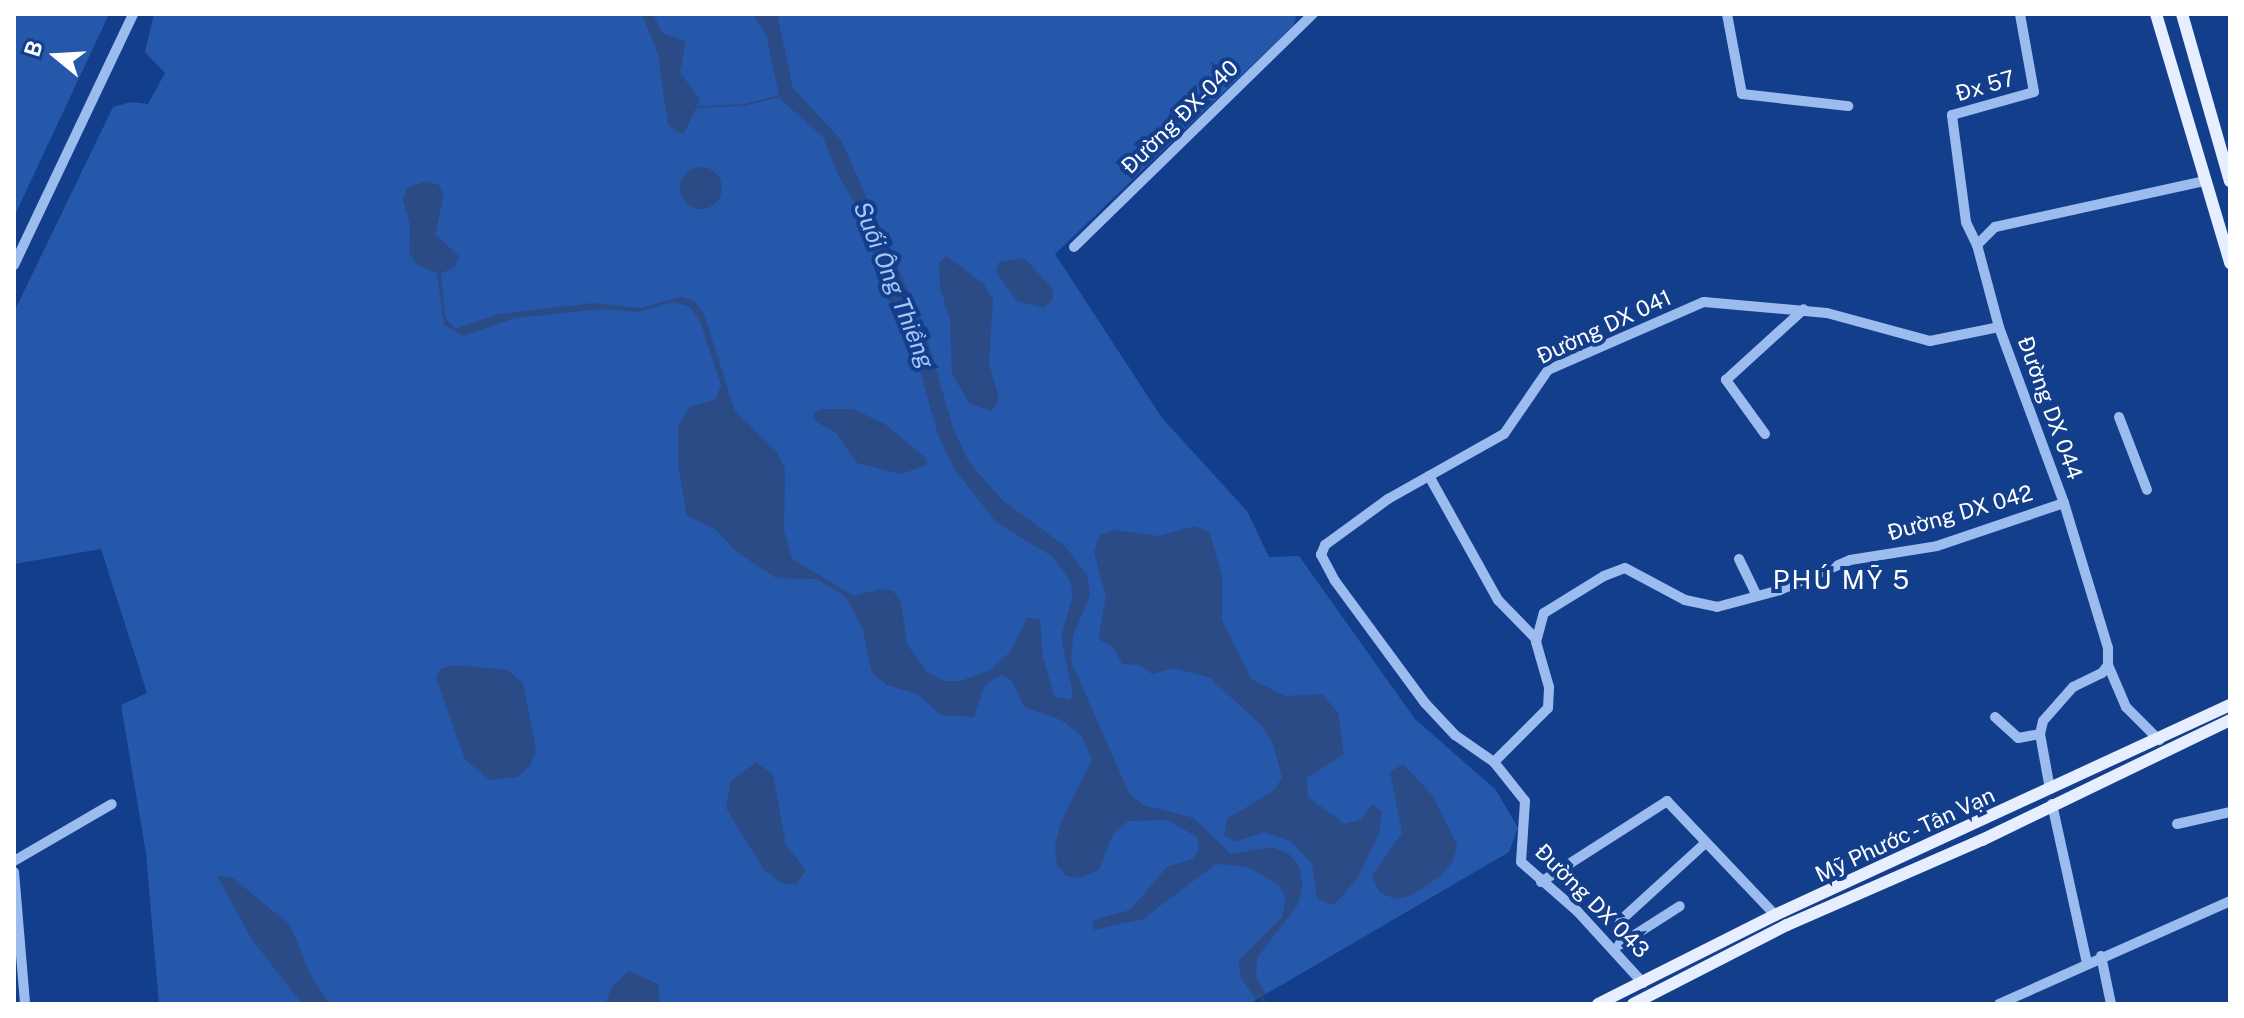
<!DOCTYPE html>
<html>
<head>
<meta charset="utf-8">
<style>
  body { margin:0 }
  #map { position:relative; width:2244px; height:1018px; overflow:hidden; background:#133e8c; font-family:"Public Sans",sans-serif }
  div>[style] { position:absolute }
  .green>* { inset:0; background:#2557ab }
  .water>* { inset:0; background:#2b4b86 }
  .round { border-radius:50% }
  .stream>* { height:2px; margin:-1px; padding:0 1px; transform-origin:1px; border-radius:1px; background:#2b4b86 }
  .minor>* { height:10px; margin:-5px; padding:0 5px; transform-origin:5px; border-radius:5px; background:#9cbcf0 }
  .major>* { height:12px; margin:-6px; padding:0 6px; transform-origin:6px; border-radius:6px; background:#e6eeff }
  span { translate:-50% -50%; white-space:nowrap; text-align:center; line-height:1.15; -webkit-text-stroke:8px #133e8c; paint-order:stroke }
  .street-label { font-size:22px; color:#fff }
  .water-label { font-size:24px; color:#a8c6f8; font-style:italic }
  .quarter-label { font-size:26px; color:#fff; letter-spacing:2px }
  .frame { position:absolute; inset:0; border:16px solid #fff; pointer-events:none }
  .north { position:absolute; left:16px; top:16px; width:80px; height:80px; -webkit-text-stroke:6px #133e8c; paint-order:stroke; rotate:288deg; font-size:22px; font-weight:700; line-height:32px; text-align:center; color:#fff }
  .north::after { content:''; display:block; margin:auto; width:28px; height:36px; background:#fff; clip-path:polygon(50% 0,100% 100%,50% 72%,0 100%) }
</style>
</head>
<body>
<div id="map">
  <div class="green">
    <div style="clip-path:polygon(14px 14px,109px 14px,14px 217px)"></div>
    <div style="clip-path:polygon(154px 14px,1297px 14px,1293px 26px,1055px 254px,1162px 418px,1247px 511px,1269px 557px,1299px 556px,1415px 719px,1496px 790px,1518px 828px,1509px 852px,1249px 1004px,159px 1004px,146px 854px,121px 705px,147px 693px,101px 549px,14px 564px,14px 312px,113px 107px,131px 102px,148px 104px,165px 73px,145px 52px)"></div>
  </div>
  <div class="water">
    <div style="clip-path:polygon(642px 14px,653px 14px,662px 33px,686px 41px,680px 72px,700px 100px,683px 135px,668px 125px,658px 55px)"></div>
    <div style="clip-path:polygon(753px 14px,777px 14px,793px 88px,841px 140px,923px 324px,953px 428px,969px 462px,1002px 500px,1065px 546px,1087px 575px,1090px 595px,1073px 636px,1071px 661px,1129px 793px,1143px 805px,1194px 818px,1231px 854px,1272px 847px,1288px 853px,1299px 866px,1303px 883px,1297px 906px,1257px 958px,1256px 978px,1266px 994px,1256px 1000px,1240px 976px,1239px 960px,1282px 917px,1286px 898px,1279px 885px,1248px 867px,1216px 864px,1143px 919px,1094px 930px,1093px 920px,1130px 910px,1167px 867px,1193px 859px,1199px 849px,1197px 837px,1167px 820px,1128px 821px,1113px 834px,1099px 870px,1079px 878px,1066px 876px,1057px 865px,1055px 846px,1062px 819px,1092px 759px,1081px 735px,1061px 720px,1024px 707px,1012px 681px,1001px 675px,985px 685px,974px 717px,941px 715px,917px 694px,887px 685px,872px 673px,862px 628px,846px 597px,816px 579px,776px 578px,738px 553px,715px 529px,687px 516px,678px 466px,678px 426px,689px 407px,715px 400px,721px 385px,700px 321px,690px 307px,674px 302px,638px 312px,602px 309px,515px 318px,463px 336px,444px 325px,437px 273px,417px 265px,409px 253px,410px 225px,403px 200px,407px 188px,427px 181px,439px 185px,444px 196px,435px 234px,459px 256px,454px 268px,441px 273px,445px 317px,455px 329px,499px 314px,593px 303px,640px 308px,681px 297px,694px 301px,704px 314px,735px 411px,776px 451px,785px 468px,784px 530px,792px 559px,854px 596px,880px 589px,893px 591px,901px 602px,907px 644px,927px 672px,944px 681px,961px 681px,990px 670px,1011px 651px,1027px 617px,1040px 620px,1043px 658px,1055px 697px,1070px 700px,1073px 693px,1061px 638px,1073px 594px,1070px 580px,1053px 557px,996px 522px,955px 470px,938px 435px,913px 346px,877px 278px,867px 222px,840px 179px,823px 137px,780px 99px,766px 35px)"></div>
    <div class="round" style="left:680px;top:167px;width:42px;height:42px"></div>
    <div style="clip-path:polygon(946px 256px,983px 283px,993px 299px,989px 363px,999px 399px,992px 411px,970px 404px,952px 374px,950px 320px,940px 287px,939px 263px)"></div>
    <div style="clip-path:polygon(1024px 258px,1053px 289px,1053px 299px,1043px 308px,1017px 301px,996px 272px,999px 262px)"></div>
    <div style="clip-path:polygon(822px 409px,853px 409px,885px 424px,926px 458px,927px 465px,901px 474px,857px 463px,836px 433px,815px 421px,814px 413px)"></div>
    <div style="clip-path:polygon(1195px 526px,1210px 533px,1222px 577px,1222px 620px,1251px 679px,1285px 696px,1322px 694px,1338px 713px,1344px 754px,1307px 778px,1308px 797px,1345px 824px,1362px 819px,1372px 804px,1382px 812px,1379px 834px,1357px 879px,1334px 905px,1317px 899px,1312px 864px,1292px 842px,1264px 832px,1235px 842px,1224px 835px,1227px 819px,1274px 790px,1282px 778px,1273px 743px,1261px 725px,1210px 678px,1174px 668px,1152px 674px,1139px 665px,1122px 664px,1114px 648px,1098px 639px,1106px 598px,1094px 552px,1100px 535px,1114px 530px,1158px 536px)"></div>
    <div style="clip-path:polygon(454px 665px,507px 670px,523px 683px,536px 749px,530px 766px,517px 777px,489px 780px,465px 759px,436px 678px,440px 669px)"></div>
    <div style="clip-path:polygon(756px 762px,773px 775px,786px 845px,806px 871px,796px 884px,783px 884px,764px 870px,726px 808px,731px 781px)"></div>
    <div style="clip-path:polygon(1403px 764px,1433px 796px,1457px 845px,1453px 862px,1440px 876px,1413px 895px,1396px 899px,1380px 893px,1372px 876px,1402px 833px,1390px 772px)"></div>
    <div style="clip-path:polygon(217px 876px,233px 878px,290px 925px,312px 978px,330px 1004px,304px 1004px,295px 995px,251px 938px)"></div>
    <div style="clip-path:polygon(629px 971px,658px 984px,660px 1004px,605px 1004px,612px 987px)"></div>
  </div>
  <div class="stream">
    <div style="left:698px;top:107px;width:46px;rotate:-2.5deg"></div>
    <div style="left:744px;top:105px;width:37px;rotate:-14deg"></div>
    <div style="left:1261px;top:997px;width:9px;rotate:54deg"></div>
  </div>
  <div class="minor">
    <div style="left:1727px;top:14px;width:81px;rotate:79.4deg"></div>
    <div style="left:1742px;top:94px;width:107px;rotate:6.5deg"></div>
    <div style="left:1977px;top:245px;width:25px;rotate:-116deg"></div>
    <div style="left:1966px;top:222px;width:108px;rotate:-97.5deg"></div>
    <div style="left:1952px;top:115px;width:85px;rotate:-15.7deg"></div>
    <div style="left:2034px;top:92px;width:79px;rotate:-100.2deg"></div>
    <div style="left:1074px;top:247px;width:334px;rotate:-44.3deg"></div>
    <div style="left:14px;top:265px;width:278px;rotate:-64.6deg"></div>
    <div style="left:2119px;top:417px;width:78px;rotate:69deg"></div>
    <div style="left:1765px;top:434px;width:67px;rotate:-125.8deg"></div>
    <div style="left:1726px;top:380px;width:105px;rotate:-42.3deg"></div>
    <div style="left:1429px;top:476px;width:142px;rotate:60.9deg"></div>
    <div style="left:1498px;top:600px;width:54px;rotate:45.7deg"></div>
    <div style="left:1739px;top:559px;width:41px;rotate:64.1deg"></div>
    <div style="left:2108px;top:665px;width:46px;rotate:66.8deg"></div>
    <div style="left:2126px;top:707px;width:47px;rotate:45deg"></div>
    <div style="left:1995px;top:717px;width:31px;rotate:42deg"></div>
    <div style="left:2018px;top:738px;width:22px;rotate:-10deg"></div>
    <div style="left:1494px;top:762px;width:76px;rotate:-45deg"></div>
    <div style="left:1548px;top:708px;width:21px;rotate:-87deg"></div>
    <div style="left:1549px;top:687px;width:47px;rotate:-106.1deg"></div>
    <div style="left:1536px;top:642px;width:30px;rotate:-75deg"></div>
    <div style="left:1544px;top:613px;width:70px;rotate:-31.7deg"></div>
    <div style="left:1604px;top:576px;width:22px;rotate:-21deg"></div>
    <div style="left:1625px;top:568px;width:68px;rotate:28.1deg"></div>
    <div style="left:1685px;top:600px;width:33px;rotate:12deg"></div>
    <div style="left:1717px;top:607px;width:65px;rotate:-15.1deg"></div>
    <div style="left:1780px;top:590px;width:76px;rotate:-23.2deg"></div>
    <div style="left:1850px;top:560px;width:88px;rotate:-9.1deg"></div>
    <div style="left:1937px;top:546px;width:134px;rotate:-18.7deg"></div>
    <div style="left:2050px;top:789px;width:56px;rotate:-100.3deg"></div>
    <div style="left:2040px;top:734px;width:13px;rotate:-77deg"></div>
    <div style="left:2043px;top:721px;width:45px;rotate:-48.6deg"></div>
    <div style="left:2073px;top:687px;width:32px;rotate:-26deg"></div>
    <div style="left:2102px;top:673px;width:10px;rotate:-53deg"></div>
    <div style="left:2108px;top:665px;width:17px;rotate:-90deg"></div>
    <div style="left:2108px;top:648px;width:152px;rotate:-106.9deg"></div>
    <div style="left:2064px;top:503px;width:188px;rotate:-110.3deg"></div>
    <div style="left:1999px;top:327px;width:85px;rotate:-105deg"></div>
    <div style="left:1977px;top:245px;width:25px;rotate:-45deg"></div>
    <div style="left:1995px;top:227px;width:215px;rotate:-12.4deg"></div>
    <div style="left:2052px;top:804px;width:163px;rotate:77.6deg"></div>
    <div style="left:2177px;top:824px;width:54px;rotate:-12.8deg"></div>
    <div style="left:14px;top:861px;width:113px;rotate:-30.2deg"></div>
    <div style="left:14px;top:872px;width:132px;rotate:85.2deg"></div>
    <div style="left:1541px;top:882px;width:150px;rotate:-32.7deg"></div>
    <div style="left:1667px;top:801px;width:157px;rotate:46.5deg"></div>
    <div style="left:1622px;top:943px;width:14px;rotate:-111deg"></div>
    <div style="left:1617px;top:930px;width:11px;rotate:-68deg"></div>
    <div style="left:1621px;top:920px;width:111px;rotate:-42.4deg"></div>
    <div style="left:1619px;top:945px;width:72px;rotate:-32.6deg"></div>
    <div style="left:2101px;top:956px;width:49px;rotate:78.2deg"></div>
    <div style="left:1643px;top:983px;width:98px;rotate:-132.5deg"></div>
    <div style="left:1577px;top:911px;width:74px;rotate:-138.8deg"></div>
    <div style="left:1521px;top:862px;width:61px;rotate:-86.2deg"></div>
    <div style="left:1525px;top:801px;width:50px;rotate:-128.5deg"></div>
    <div style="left:1494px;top:762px;width:47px;rotate:-145.3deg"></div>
    <div style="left:1455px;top:735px;width:44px;rotate:-133.2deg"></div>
    <div style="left:1425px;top:703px;width:152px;rotate:-126.4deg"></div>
    <div style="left:1335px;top:581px;width:30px;rotate:-118deg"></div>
    <div style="left:1321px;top:555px;width:11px;rotate:-68deg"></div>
    <div style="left:1325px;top:545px;width:78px;rotate:-36.1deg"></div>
    <div style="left:1388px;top:499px;width:133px;rotate:-29.3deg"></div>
    <div style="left:1504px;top:434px;width:78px;rotate:-55.5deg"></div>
    <div style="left:1548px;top:370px;width:170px;rotate:-23.6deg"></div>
    <div style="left:1704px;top:302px;width:123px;rotate:5.1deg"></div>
    <div style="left:1827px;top:313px;width:107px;rotate:15.2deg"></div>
    <div style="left:1930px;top:341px;width:70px;rotate:-11.5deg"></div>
    <div style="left:1999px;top:1004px;width:253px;rotate:-24deg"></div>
  </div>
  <div class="major">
    <div style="left:2156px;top:14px;width:260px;rotate:73.4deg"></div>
    <div style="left:2182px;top:14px;width:174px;rotate:74deg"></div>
    <div style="left:1598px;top:1004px;width:198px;rotate:-26.7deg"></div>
    <div style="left:1775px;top:915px;width:501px;rotate:-24.78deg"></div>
    <div style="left:1633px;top:1004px;width:173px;rotate:-27.2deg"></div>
    <div style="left:1787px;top:925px;width:213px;rotate:-23.6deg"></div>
    <div style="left:1982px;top:840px;width:276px;rotate:-25.8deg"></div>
  </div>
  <div class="street-label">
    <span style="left:1985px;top:86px;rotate:-16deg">Đx 57</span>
    <span style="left:1180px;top:117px;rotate:-44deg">Đường ĐX-040</span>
    <span style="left:1604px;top:327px;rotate:-25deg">Đường DX 041</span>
    <span style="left:2050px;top:408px;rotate:70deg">Đường DX 044</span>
    <span style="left:1960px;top:513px;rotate:-16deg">Đường DX 042</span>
    <span style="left:1905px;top:835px;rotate:-25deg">Mỹ Phước - Tân Vạn</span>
    <span style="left:1592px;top:901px;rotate:45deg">Đường DX 043</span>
  </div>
  <div class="water-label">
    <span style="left:894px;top:285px;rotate:68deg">Suối Ông Thiềng</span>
  </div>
  <div class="quarter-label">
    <span style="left:1842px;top:580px">PHÚ MỸ 5</span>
  </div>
  <div class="frame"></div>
  <div class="north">B</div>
</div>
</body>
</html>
